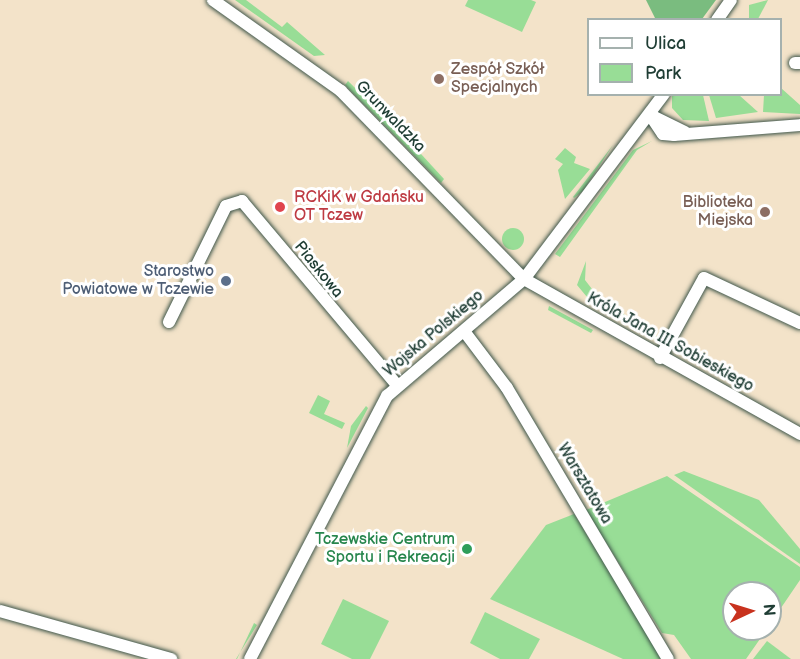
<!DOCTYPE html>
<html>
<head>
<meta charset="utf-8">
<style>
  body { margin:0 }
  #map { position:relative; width:800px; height:659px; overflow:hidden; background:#f3e3c9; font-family:"Balsamiq Sans",sans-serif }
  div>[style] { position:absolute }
  .green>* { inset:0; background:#98dd96 }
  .round { border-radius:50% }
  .forest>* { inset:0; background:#7abc7f }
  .roads { filter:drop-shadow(0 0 2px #3f564a) drop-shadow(0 0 2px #3f564a) }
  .minor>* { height:12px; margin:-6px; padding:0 6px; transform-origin:6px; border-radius:6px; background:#fff }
  .dots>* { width:16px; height:16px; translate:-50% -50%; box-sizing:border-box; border:3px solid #fff; border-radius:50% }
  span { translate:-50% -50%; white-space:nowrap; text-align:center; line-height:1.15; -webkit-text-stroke:6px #fff; paint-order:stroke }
  .education-label { font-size:16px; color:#785e54 }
  .left { translate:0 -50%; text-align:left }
  .right { translate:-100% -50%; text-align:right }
  .street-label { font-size:16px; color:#1f3d34 }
  .health-label { font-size:16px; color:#be3a42 }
  .service-label { font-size:16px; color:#4e5e75 }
  .leisure-label { font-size:16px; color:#27864d }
  .legend { position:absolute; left:587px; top:18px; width:195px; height:78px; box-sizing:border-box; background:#fff; border:2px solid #a5b1ae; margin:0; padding:8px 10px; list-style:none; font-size:18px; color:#1f3d34 }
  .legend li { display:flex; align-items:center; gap:12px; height:30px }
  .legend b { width:30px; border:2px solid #a5b1ae }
  .north { position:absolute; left:722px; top:581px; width:60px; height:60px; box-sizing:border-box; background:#fff; border:2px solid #a5b1ae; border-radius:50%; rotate:86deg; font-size:16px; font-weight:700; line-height:24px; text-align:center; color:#1f3d34 }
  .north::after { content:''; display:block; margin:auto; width:21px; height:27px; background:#c8321e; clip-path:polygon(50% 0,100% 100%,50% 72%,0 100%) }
</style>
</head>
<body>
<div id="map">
  <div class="green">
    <div style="clip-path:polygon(235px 0,246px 0,282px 27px,287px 22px,325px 55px,314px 56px)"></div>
    <div style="clip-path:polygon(468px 0,531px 0,536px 2px,522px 32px,465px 6px)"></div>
    <div style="clip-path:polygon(768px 0,758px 19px,749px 19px,749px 5px)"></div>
    <div style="clip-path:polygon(348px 81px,410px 142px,444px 179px,441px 183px,345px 85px)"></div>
    <div style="clip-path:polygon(781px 88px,800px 105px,800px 114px,763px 112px,764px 95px,780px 94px)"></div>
    <div style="clip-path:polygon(672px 95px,703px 95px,709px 121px,683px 120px,672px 108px)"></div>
    <div style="clip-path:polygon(709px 95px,739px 95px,758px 112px,716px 118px)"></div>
    <div style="clip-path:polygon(652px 141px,637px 150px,560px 257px,555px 254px,633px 150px)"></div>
    <div style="clip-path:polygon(613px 145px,583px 191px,574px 198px,573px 197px)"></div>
    <div style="clip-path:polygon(565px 148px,576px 157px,574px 163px,590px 169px,565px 199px,558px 170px,563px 164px,555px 159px)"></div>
    <div class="round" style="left:502px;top:228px;width:22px;height:22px"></div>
    <div style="clip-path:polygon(586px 261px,585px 280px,599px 298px,587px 297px,577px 285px)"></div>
    <div style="clip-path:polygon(588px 302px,607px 303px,659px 338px,654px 339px)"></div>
    <div style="clip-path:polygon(549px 306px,593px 330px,591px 333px,548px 310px)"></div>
    <div style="clip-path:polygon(318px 395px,330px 401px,324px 414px,345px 423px,342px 429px,309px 413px)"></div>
    <div style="clip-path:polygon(366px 406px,368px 408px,347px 448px,351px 426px)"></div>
    <div style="clip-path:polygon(684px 471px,759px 500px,800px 549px,800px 564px,674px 475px)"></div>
    <div style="clip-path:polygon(667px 476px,800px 567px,800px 580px,770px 624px,770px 593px,734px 593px,734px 629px,767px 629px,746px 659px,691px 659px,674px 635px,662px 633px,586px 510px)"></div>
    <div style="clip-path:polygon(574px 514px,641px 623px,662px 659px,623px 659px,490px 599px,546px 525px)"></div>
    <div style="clip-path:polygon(343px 599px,389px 621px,370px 659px,352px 659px,321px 644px)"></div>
    <div style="clip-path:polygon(485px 612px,540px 639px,529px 659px,500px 659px,470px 643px)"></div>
    <div style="clip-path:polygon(254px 623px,257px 625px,236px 659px,237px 659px)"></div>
    <div style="clip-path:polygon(767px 641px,791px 659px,753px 659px)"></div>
  </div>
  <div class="forest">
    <div style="clip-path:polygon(646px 0,716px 0,702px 19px,656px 20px)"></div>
  </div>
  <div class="roads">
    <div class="minor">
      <div style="left:213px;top:0;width:157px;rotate:35.4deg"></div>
      <div style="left:341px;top:91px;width:262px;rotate:45.8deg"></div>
      <div style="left:524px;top:279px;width:317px;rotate:29.3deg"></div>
      <div style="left:717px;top:20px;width:24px;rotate:-55deg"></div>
      <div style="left:795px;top:63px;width:5px"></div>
      <div style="left:650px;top:115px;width:23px;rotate:56deg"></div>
      <div style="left:663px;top:134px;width:11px;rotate:5deg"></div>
      <div style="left:674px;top:135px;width:126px;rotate:-4.5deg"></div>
      <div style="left:650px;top:115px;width:39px;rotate:26deg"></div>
      <div style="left:169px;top:322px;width:129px;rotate:-63.8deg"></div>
      <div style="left:226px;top:206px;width:17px;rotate:-17deg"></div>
      <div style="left:242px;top:201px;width:242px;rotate:49.9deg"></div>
      <div style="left:464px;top:331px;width:71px;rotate:53deg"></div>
      <div style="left:507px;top:388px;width:315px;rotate:59.3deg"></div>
      <div style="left:660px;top:358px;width:91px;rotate:-61.2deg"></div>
      <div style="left:704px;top:278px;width:106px;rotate:25.1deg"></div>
      <div style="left:0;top:611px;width:178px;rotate:15.7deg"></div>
      <div style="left:250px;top:659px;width:297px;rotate:-62.5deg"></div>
      <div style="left:387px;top:396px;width:180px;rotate:-40.5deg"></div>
      <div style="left:524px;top:279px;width:232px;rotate:-52.9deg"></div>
    </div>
  </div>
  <div class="dots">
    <div style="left:439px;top:79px;background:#8d6e63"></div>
    <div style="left:280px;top:207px;background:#e0444e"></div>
    <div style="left:765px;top:212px;background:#8d6e63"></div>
    <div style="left:226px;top:281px;background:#5c6f8a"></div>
    <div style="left:467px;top:549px;background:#2e9e5b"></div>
  </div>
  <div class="education-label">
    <span class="left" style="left:451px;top:79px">Zespół Szkół<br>Specjalnych</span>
    <span class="right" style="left:753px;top:212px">Biblioteka<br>Miejska</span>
  </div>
  <div class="street-label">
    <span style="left:390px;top:117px;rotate:46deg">Grunwaldzka</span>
    <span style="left:318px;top:270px;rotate:51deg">Piaskowa</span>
    <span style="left:434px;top:334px;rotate:-40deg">Wojska Polskiego</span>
    <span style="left:670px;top:343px;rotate:29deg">Króla Jana III Sobieskiego</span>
    <span style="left:584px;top:484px;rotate:59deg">Warsztatowa</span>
  </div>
  <div class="health-label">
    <span class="left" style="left:294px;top:207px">RCKiK w Gdańsku<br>OT Tczew</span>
  </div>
  <div class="service-label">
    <span class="right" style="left:214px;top:281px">Starostwo<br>Powiatowe w Tczewie</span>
  </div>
  <div class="leisure-label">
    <span class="right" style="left:455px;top:549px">Tczewskie Centrum<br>Sportu i Rekreacji</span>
  </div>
  <ul class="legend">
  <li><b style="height:8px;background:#fff"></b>Ulica</li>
  <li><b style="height:16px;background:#98dd96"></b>Park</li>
  </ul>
  <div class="north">N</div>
</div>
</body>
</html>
